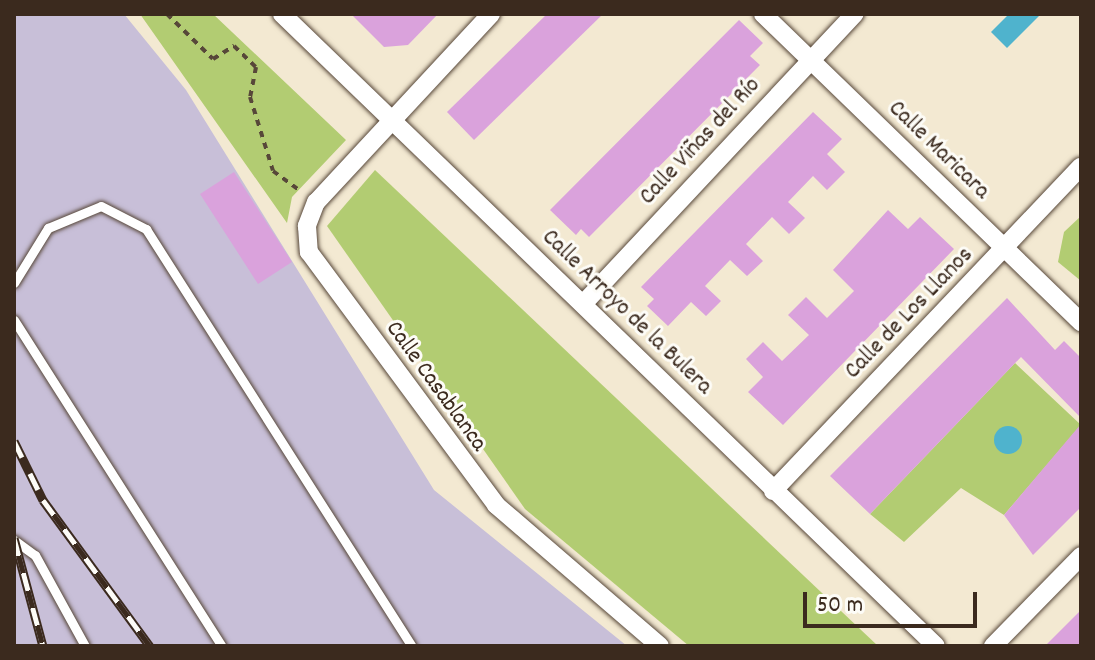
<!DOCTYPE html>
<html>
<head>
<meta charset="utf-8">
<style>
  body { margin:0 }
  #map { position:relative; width:1095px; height:660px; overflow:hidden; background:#f3e9d2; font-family:Dekko,sans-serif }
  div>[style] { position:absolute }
  .industrial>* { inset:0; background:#c8bfd8 }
  .green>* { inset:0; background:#b2cc72 }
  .water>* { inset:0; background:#4fb3cd }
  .round { border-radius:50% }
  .building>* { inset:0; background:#daa2dc }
  .path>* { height:4px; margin-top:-2px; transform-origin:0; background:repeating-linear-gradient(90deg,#574739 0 6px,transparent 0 12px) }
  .roads { filter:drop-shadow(0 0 2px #574739) drop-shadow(0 0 2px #574739) }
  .lane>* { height:9px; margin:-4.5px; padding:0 4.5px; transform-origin:4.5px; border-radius:4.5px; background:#fff }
  .street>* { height:18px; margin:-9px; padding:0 9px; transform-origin:9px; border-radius:9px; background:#fff }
  .rail>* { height:9px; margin-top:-4.5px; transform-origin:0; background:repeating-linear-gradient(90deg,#fdfcf7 0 18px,#3b2a1e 0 36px); box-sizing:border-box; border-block:2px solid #3b2a1e }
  span { translate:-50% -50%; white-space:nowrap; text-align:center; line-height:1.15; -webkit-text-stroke:6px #fdfcf7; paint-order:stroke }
  .street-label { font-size:24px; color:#3b2a1e }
  .frame { position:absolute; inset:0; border:16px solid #3b2a1e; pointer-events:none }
  .scale { position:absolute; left:803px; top:592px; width:174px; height:36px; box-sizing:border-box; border:4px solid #3b2a1e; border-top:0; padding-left:10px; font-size:24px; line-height:28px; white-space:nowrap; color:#3b2a1e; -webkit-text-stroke:6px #fdfcf7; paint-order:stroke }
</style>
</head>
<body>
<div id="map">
  <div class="industrial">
    <div style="clip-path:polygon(14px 14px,124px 14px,186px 90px,434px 490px,627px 646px,14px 646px)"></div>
  </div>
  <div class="green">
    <div style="clip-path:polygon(140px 14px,213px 14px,346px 140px,292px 197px,287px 223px)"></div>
    <div style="clip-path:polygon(375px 170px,878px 646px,689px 646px,525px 509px,327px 226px)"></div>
    <div style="clip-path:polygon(1081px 216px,1081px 281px,1058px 262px,1064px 232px)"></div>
    <div style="clip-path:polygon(1015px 363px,1081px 425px,1004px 515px,961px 488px,904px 542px,870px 514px)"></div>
  </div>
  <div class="water">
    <div style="clip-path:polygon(1009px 14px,1041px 14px,1007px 48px,991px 32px)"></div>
    <div class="round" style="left:994px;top:426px;width:28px;height:28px"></div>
  </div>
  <div class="building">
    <div style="clip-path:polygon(351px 14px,438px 14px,408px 45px,384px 47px)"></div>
    <div style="clip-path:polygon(547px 14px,603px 14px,474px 140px,447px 112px)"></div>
    <div style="clip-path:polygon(739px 20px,763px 43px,750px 56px,760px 65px,589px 237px,581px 229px,576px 235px,550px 210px)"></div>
    <div style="clip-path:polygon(813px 112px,842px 139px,827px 154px,845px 172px,827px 190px,813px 176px,788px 202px,805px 218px,789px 234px,772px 217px,746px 244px,763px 261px,747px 276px,730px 260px,705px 286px,721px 301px,706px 316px,691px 302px,668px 326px,647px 306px,654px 299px,641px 287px)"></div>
    <div style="clip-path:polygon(234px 172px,292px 262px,258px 284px,200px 194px)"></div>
    <div style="clip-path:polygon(888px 210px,908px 229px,920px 217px,954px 249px,783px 425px,748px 392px,763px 377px,746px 359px,763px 342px,782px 361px,809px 335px,788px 315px,806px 297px,827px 318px,854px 291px,833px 270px)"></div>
    <div style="clip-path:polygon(1007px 298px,1055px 350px,1064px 341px,1081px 358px,1081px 418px,1021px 357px,870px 514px,830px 476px)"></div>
    <div style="clip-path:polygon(1081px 424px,1081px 507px,1033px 555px,1004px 515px)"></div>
    <div style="clip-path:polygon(1081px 610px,1081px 646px,1045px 646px)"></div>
  </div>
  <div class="path">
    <div style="left:167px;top:14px;width:64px;rotate:44.4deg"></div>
    <div style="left:213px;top:59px;width:25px;rotate:-32deg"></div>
    <div style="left:234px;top:46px;width:30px;rotate:44deg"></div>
    <div style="left:256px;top:67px;width:31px;rotate:101deg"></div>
    <div style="left:250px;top:97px;width:77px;rotate:72.7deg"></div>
    <div style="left:273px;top:171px;width:32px;rotate:36deg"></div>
  </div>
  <div class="roads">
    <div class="lane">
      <div style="left:14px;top:283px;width:65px;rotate:-58.3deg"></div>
      <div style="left:48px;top:228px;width:57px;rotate:-22.5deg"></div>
      <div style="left:101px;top:206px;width:51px;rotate:27.1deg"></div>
      <div style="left:146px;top:229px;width:495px;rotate:57.5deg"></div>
      <div style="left:14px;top:320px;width:387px;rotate:57.5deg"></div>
      <div style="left:14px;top:540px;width:26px;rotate:36deg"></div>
      <div style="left:35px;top:555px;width:104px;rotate:61.2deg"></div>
    </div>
    <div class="street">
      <div style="left:282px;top:14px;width:909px;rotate:44.02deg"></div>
      <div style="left:491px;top:14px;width:257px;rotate:132.9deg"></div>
      <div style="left:316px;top:202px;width:26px;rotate:111deg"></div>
      <div style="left:307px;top:226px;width:26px;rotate:86deg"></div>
      <div style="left:309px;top:252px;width:315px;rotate:53.5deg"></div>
      <div style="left:496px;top:505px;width:216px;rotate:40.7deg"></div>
      <div style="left:763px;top:14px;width:443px;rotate:44.1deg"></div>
      <div style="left:584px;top:303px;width:396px;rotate:-46.9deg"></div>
      <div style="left:773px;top:491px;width:447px;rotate:-46.5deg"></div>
      <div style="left:993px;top:646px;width:126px;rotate:-45.6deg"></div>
    </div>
  </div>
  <div class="rail">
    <div style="left:14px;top:441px;width:66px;rotate:63.8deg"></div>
    <div style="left:43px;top:500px;width:181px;rotate:53.8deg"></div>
    <div style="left:14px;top:538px;width:112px;rotate:75deg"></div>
  </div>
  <div class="street-label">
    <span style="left:701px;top:142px;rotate:-47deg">Calle Viñas del Río</span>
    <span style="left:938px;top:151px;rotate:44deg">Calle Maricara</span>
    <span style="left:626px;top:313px;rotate:44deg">Calle Arroyo de la Bulera</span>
    <span style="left:910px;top:314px;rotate:-46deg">Calle de Los Llanos</span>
    <span style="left:435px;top:387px;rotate:54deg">Calle Casablanca</span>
  </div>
  <div class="frame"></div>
  <div class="scale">50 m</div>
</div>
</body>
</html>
